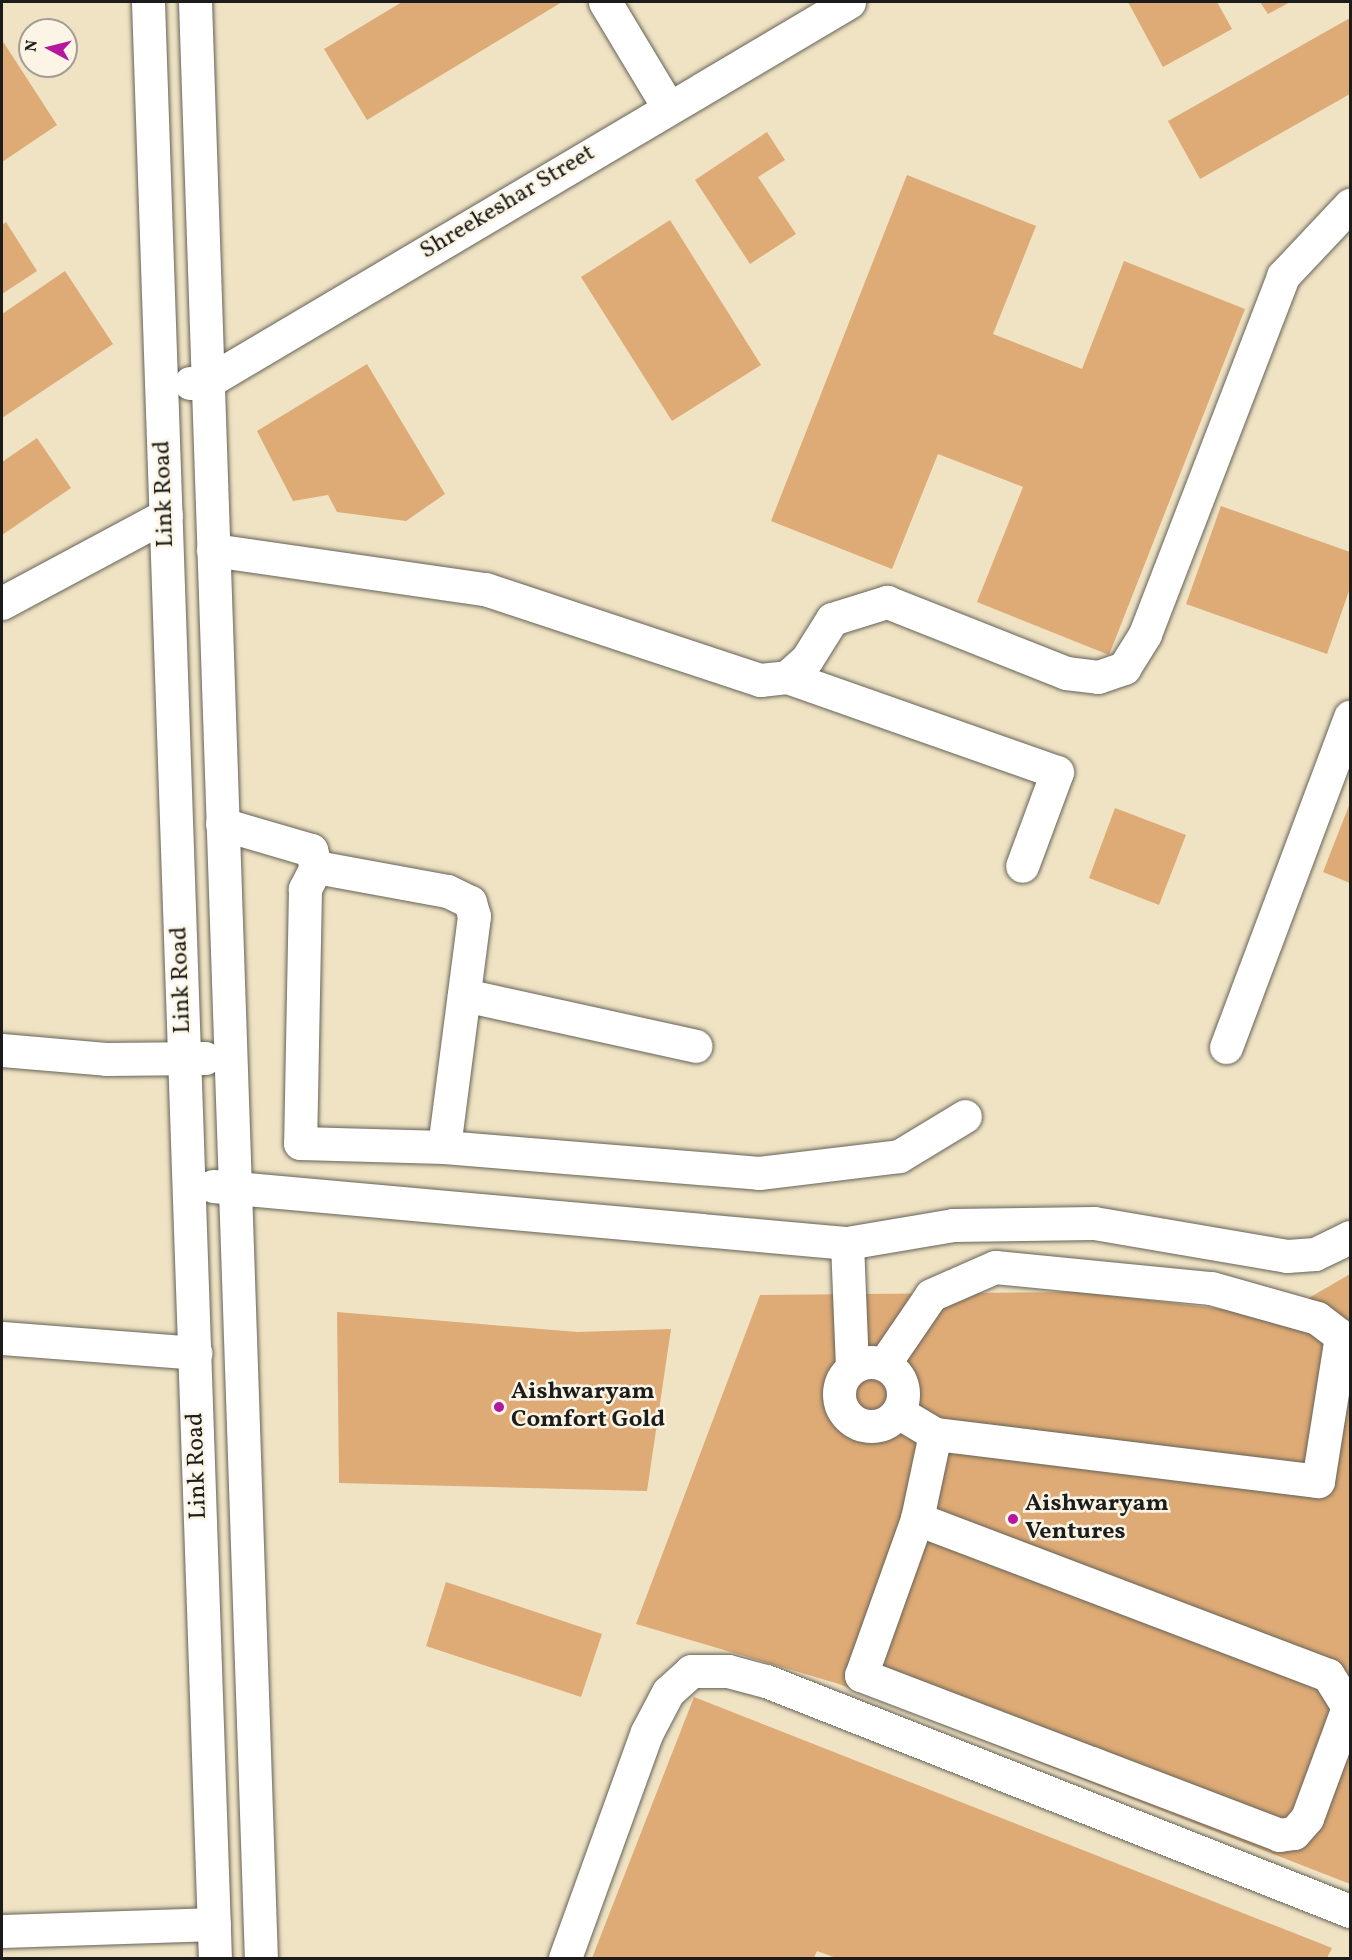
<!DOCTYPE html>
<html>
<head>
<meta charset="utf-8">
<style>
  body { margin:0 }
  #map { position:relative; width:1352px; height:1960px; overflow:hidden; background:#efe3c4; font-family:Vollkorn,serif }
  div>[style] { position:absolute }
  .building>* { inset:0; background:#deab76 }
  .roads { filter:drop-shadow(0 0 2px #666257) drop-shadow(0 0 2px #666257) }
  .minor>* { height:33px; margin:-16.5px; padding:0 16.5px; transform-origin:16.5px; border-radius:16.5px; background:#fff }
  .minor>.ring { margin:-16.5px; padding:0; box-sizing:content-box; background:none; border:33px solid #fff; border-radius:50% }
  .dots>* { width:16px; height:16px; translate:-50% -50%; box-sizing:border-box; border:3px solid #fcf5e5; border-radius:50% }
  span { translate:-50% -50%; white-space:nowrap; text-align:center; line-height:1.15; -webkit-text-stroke:5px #fcf5e5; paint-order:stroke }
  .street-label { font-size:24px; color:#1c1c1c }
  .poi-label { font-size:24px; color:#1c1c1c; font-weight:700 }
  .left { translate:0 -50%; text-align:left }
  .frame { position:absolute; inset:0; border:3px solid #1c1c1c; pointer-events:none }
  .north { position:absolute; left:18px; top:18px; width:60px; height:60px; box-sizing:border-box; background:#fcf5e5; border:2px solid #a29e95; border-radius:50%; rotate:277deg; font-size:16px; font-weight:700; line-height:24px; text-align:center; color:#1c1c1c }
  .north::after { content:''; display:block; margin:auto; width:21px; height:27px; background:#b5179e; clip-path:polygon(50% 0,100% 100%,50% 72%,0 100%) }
</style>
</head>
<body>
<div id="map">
  <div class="building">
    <div style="clip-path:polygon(402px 2px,562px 2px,367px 120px,324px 49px)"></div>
    <div style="clip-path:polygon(1128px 2px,1217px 2px,1232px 29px,1163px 67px)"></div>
    <div style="clip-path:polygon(1260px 2px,1290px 2px,1268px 14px)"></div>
    <div style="clip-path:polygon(1350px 18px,1350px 94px,1200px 179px,1168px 121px)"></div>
    <div style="clip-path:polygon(2px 40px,57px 125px,2px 162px)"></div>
    <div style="clip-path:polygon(767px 132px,785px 160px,758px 177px,796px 234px,750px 264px,695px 180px)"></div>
    <div style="clip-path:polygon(907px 175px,1036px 226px,993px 334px,1082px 369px,1124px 261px,1245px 309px,1109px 655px,977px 602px,1023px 487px,938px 454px,892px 569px,771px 521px)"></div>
    <div style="clip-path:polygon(670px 220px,761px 365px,672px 421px,581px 277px)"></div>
    <div style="clip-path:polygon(6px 222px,37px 271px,2px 294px,2px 225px)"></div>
    <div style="clip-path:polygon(65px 271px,113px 344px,2px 418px,2px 314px)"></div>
    <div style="clip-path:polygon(367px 364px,445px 494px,406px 521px,337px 512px,328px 495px,293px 501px,257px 431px)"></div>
    <div style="clip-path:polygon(37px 438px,71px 488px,2px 535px,2px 462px)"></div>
    <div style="clip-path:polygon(1221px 506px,1350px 552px,1350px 588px,1327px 654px,1186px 604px)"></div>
    <div style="clip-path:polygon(1350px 803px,1350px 883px,1323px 872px)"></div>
    <div style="clip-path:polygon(1115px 808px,1186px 835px,1159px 905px,1089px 878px)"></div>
    <div style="clip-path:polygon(1350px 1274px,1350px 1884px,839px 1684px,636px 1624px,760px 1295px,1083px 1292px,1278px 1316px)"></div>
    <div style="clip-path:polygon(337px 1312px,577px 1332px,671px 1329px,647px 1491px,339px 1483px)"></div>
    <div style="clip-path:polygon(446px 1582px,602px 1634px,581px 1697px,426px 1646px)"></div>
    <div style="clip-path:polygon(694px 1697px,1332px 1948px,1327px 1958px,836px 1958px,817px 1951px,814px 1958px,592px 1958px)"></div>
  </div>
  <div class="roads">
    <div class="minor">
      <div style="left:148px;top:2px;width:1957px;rotate:88.04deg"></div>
      <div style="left:195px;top:2px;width:1957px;rotate:88.07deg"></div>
      <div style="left:605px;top:2px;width:122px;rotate:59deg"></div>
      <div style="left:190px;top:383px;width:17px;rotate:-3deg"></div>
      <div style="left:207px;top:382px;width:746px;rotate:-30.62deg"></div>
      <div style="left:213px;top:550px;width:275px;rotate:8.2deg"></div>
      <div style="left:485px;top:589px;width:290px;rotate:18.3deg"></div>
      <div style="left:760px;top:680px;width:27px;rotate:-6deg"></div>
      <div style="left:787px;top:677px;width:27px;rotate:-42deg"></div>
      <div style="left:807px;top:659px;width:47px;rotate:-58deg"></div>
      <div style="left:832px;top:619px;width:58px;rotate:-17.2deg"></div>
      <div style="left:887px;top:602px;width:193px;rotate:21.6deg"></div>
      <div style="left:1066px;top:673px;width:32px;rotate:7deg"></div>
      <div style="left:1098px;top:677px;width:28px;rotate:-19deg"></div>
      <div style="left:1124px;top:668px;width:40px;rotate:-58deg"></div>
      <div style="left:1145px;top:634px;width:384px;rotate:-68.9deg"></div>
      <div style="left:1283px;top:276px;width:98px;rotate:-46.7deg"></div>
      <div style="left:2px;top:603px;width:186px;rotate:-28.2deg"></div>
      <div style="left:787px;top:677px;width:286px;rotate:19.4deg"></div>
      <div style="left:1057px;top:772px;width:100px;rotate:110.4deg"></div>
      <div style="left:222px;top:824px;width:93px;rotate:16.3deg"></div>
      <div style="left:311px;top:850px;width:18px;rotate:74deg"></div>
      <div style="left:464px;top:995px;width:237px;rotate:12.4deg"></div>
      <div style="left:1226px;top:1047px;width:353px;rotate:-69.4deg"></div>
      <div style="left:2px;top:1050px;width:104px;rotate:4.9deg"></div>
      <div style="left:106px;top:1059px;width:99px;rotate:-0.6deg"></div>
      <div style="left:444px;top:1147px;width:233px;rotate:-82.6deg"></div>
      <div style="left:474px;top:916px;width:15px;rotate:-106deg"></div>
      <div style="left:470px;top:902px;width:25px;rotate:-154deg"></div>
      <div style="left:447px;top:891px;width:133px;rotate:-169.6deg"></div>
      <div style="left:316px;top:867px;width:25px;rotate:117deg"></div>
      <div style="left:305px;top:889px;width:254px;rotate:91.1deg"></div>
      <div style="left:300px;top:1143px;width:144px;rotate:1.6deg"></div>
      <div style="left:444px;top:1147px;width:316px;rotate:4.7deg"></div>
      <div style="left:759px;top:1173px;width:141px;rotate:-6.9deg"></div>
      <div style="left:899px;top:1156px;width:77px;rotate:-31.2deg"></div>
      <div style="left:213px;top:1186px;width:637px;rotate:5.14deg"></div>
      <div style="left:847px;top:1243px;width:125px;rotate:87.7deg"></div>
      <div style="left:847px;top:1243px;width:108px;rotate:-9.6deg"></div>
      <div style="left:953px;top:1225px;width:141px;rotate:-0.8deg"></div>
      <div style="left:1094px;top:1223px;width:196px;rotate:9.7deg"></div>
      <div style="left:1287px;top:1256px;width:28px;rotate:-4deg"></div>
      <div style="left:1315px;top:1254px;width:39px;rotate:-26deg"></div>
      <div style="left:2px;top:1338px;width:194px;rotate:4.4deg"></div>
      <div class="ring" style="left:839px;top:1362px;width:31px;height:31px"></div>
      <div style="left:884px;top:1364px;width:83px;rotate:-55.7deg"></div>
      <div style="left:931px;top:1295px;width:70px;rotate:-23.6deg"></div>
      <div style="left:995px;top:1267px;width:217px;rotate:5.6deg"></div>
      <div style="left:1211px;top:1288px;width:110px;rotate:15.8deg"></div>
      <div style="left:1317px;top:1318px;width:30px;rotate:37deg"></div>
      <div style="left:1341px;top:1336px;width:147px;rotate:99deg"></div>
      <div style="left:1318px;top:1481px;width:386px;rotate:-173deg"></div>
      <div style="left:898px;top:1412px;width:43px;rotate:30.7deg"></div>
      <div style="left:935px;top:1434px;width:87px;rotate:102deg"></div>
      <div style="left:917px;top:1519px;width:166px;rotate:109.7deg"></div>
      <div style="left:861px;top:1675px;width:448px;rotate:20.9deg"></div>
      <div style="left:1279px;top:1835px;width:15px;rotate:-8deg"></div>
      <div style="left:1294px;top:1833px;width:20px;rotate:-49deg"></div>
      <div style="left:1307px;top:1818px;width:118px;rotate:-69.7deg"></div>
      <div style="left:1348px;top:1707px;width:38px;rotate:-122deg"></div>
      <div style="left:1328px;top:1675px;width:440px;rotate:-159.2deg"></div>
      <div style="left:2px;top:1931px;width:212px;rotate:-1.9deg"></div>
      <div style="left:565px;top:1958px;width:240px;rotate:-70.1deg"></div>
      <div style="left:647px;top:1732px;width:45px;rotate:-62.3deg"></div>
      <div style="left:668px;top:1692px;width:31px;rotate:-42deg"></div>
      <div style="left:691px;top:1671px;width:37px"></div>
      <div style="left:728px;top:1671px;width:39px;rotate:15deg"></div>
      <div style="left:766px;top:1681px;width:628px;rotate:21.5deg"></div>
    </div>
  </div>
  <div class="dots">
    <div style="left:499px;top:1407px;background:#b5179e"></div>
    <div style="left:1013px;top:1519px;background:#b5179e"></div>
  </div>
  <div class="street-label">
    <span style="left:508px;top:203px;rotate:-31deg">Shreekeshar Street</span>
    <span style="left:165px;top:494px;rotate:-92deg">Link Road</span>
    <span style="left:182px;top:980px;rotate:-92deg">Link Road</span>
    <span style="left:198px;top:1466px;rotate:-92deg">Link Road</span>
  </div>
  <div class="poi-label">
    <span class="left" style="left:511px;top:1407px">Aishwaryam<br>Comfort Gold</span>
    <span class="left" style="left:1025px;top:1519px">Aishwaryam<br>Ventures</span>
  </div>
  <div class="frame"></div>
  <div class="north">N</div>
</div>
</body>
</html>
